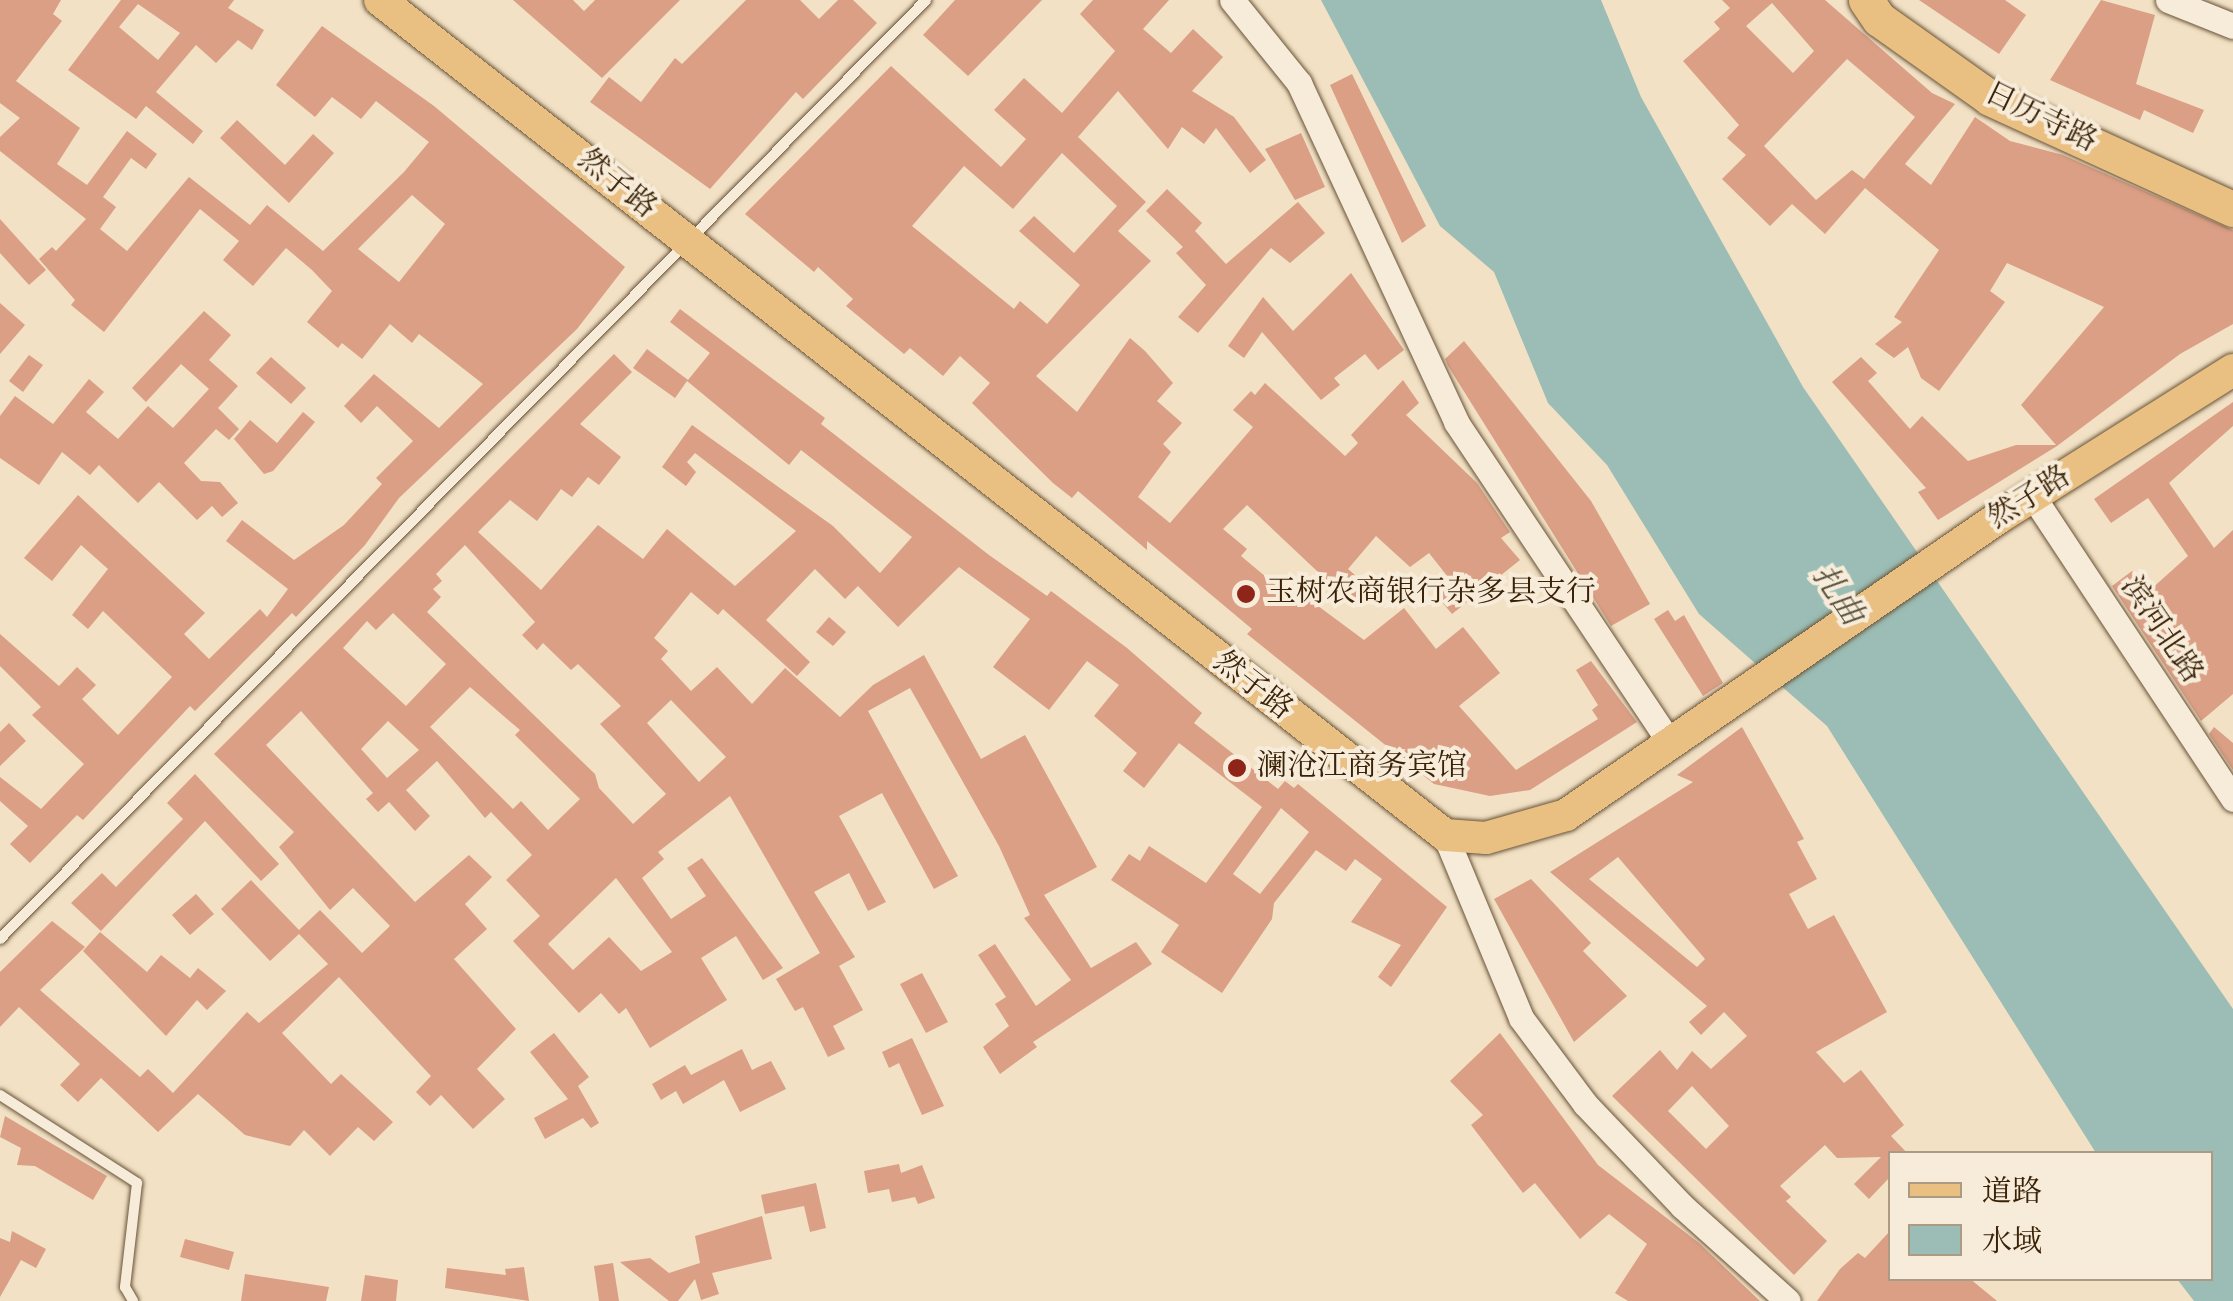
<!DOCTYPE html>
<html>
<head>
<meta charset="utf-8">
<style>
  body { margin:0 }
  #map { position:relative; width:2233px; height:1301px; overflow:hidden; background:#f2e1c4; font-family:"Sorts Mill Goudy","Noto Serif SC",serif }
  div>[style] { position:absolute }
  .water>* { inset:0; background:#9bbdb5 }
  .building>* { inset:0; background:#da9f85 }
  .roads { filter:drop-shadow(0 0 2px #685237) drop-shadow(0 0 2px #685237) }
  .service>* { height:10px; margin:-5px; padding:0 5px; transform-origin:5px; border-radius:5px; background:#f7ecd9 }
  .tertiary>* { height:25px; margin:-12.5px; padding:0 12.5px; transform-origin:12.5px; border-radius:12.5px; background:#f7ecd9 }
  .primary>* { height:32px; margin:-16px; padding:0 16px; transform-origin:16px; border-radius:16px; background:#e9c082 }
  .trunk>* { height:35px; margin:-17.5px; padding:0 17.5px; transform-origin:17.5px; border-radius:17.5px; background:#e9c082 }
  .dots>* { width:28px; height:28px; translate:-50% -50%; box-sizing:border-box; border:5px solid #f7ecd9; border-radius:50% }
  span { translate:-50% -50%; white-space:nowrap; text-align:center; line-height:1.15; -webkit-text-stroke:8px #f7ecd9; paint-order:stroke }
  .street-label { font-size:30px; color:#3a2208 }
  .poi-label { font-size:30px; color:#3a2208 }
  .left { translate:0 -50%; text-align:left }
  .water-label { font-size:32px; color:#57503c; font-style:italic }
  .legend { position:absolute; left:1888px; top:1151px; width:325px; height:130px; box-sizing:border-box; background:#f7ecd9; border:2px solid #ab9b85; margin:0; padding:12px 18px; list-style:none; font-size:30px; color:#3a2208 }
  .legend li { display:flex; align-items:center; gap:20px; height:50px }
  .legend b { width:50px; border:2px solid #ab9b85 }
</style>
</head>
<body>
<div id="map">
  <div class="water">
    <div style="clip-path:polygon(1321px 0,1601px 0,1641px 97px,1803px 387px,2233px 1009px,2233px 1301px,2194px 1301px,2177px 1279px,2210px 1278px,2210px 1154px,2096px 1153px,1827px 726px,1699px 614px,1607px 465px,1548px 403px,1494px 272px,1440px 226px)"></div>
  </div>
  <div class="building">
    <div style="clip-path:polygon(evenodd,0 0,61px 0,53px 14px,62px 21px,16px 81px,80px 128px,57px 164px,87px 185px,127px 131px,157px 154px,146px 169px,131px 158px,103px 197px,116px 207px,100px 229px,127px 251px,189px 177px,250px 225px,267px 205px,323px 251px,404px 172px,429px 142px,376px 101px,361px 119px,332px 97px,315px 117px,276px 85px,322px 26px,434px 106px,625px 267px,577px 329px,399px 498px,365px 545px,296px 617px,292px 613px,195px 711px,190px 706px,83px 820px,77px 815px,30px 863px,10px 844px,28px 826px,0 801px,0 777px,41px 809px,84px 764px,32px 715px,41px 707px,0 666px,0 634px,59px 686px,77px 667px,96px 685px,82px 699px,118px 735px,172px 677px,103px 611px,88px 629px,72px 615px,108px 569px,81px 545px,52px 581px,24px 558px,78px 495px,205px 613px,184px 634px,209px 659px,260px 609px,267px 617px,288px 589px,226px 541px,242px 520px,294px 560px,344px 525px,382px 484px,376px 478px,413px 441px,377px 406px,361px 423px,344px 406px,374px 374px,439px 428px,483px 384px,419px 334px,412px 343px,390px 324px,362px 359px,342px 343px,338px 348px,307px 322px,332px 291px,312px 270px,286px 248px,253px 286px,223px 260px,239px 241px,200px 209px,104px 332px,71px 305px,75px 300px,39px 259px,52px 247px,56px 251px,86px 219px,0 151px,0 137px,20px 118px,0 103px,0 0,412px 195px,445px 224px,399px 282px,358px 249px,412px 195px)"></div>
    <div style="clip-path:polygon(evenodd,121px 0,234px 0,228px 8px,264px 30px,252px 50px,238px 40px,216px 63px,196px 45px,156px 92px,203px 131px,193px 144px,146px 106px,136px 119px,68px 70px,121px 0,138px 4px,180px 33px,158px 60px,119px 27px,138px 4px)"></div>
    <div style="clip-path:polygon(513px 0,573px 0,584px 11px,595px 0,680px 0,602px 78px)"></div>
    <div style="clip-path:polygon(746px 0,800px 0,819px 19px,838px 0,853px 0,877px 23px,803px 99px,796px 92px,710px 189px,590px 102px,609px 77px,641px 102px,675px 58px,682px 64px)"></div>
    <div style="clip-path:polygon(955px 0,1042px 0,968px 76px,923px 35px)"></div>
    <div style="clip-path:polygon(evenodd,1093px 0,1169px 0,1143px 29px,1171px 53px,1193px 29px,1223px 57px,1192px 91px,1234px 117px,1266px 160px,1250px 173px,1216px 128px,1204px 144px,1182px 127px,1168px 149px,1118px 91px,1078px 137px,1146px 202px,1118px 231px,1151px 261px,1036px 376px,1077px 412px,1130px 338px,1145px 351px,1173px 383px,1157px 401px,1182px 423px,1163px 444px,1171px 452px,1138px 497px,1170px 523px,1253px 427px,1233px 410px,1251px 391px,1255px 395px,1265px 383px,1345px 456px,1358px 443px,1351px 435px,1403px 380px,1419px 403px,1406px 415px,1477px 483px,1510px 532px,1501px 538px,1520px 560px,1452px 614px,1436px 595px,1452px 582px,1429px 553px,1410px 567px,1376px 536px,1348px 569px,1369px 587px,1353px 605px,1247px 505px,1223px 529px,1247px 549px,1241px 556px,1285px 593px,1291px 586px,1364px 640px,1404px 608px,1436px 649px,1463px 627px,1500px 673px,1459px 706px,1516px 770px,1598px 719px,1592px 710px,1598px 705px,1576px 670px,1591px 661px,1637px 722px,1530px 790px,1490px 796px,1434px 784px,1247px 634px,1252px 629px,1147px 541px,1147px 550px,1078px 491px,1072px 498px,1053px 483px,972px 403px,990px 383px,960px 356px,943px 376px,910px 348px,904px 354px,846px 306px,853px 299px,818px 267px,814px 272px,745px 214px,891px 66px,1001px 167px,1026px 139px,994px 110px,1024px 78px,1062px 113px,1115px 51px,1080px 14px,1093px 0,1062px 153px,1117px 206px,1074px 253px,1034px 216px,1019px 231px,1080px 285px,1047px 324px,1020px 301px,1014px 309px,912px 226px,964px 166px,1013px 209px,1062px 153px)"></div>
    <div style="clip-path:polygon(evenodd,1722px 0,1825px 0,1932px 93px,1955px 104px,1905px 164px,1931px 185px,1975px 117px,2010px 141px,2063px 155px,2233px 230px,2233px 324px,2180px 354px,2057px 446px,1938px 520px,1918px 492px,1926px 488px,1832px 382px,1861px 357px,1877px 373px,1868px 381px,1910px 429px,1922px 416px,1968px 461px,2016px 445px,2056px 445px,2021px 405px,2104px 307px,2007px 263px,1990px 291px,2005px 302px,1939px 391px,1921px 378px,1908px 347px,1894px 358px,1875px 344px,1902px 322px,1894px 317px,1939px 250px,1865px 188px,1825px 234px,1792px 204px,1770px 226px,1722px 179px,1746px 155px,1727px 138px,1739px 125px,1683px 61px,1720px 29px,1714px 22px,1730px 8px,1722px 0,1772px 3px,1814px 51px,1793px 73px,1746px 26px,1772px 3px,1722px 0,1847px 59px,1915px 117px,1864px 179px,1852px 170px,1816px 200px,1764px 146px,1847px 59px)"></div>
    <div style="clip-path:polygon(1919px 0,2005px 0,2026px 15px,1999px 54px)"></div>
    <div style="clip-path:polygon(2101px 0,2155px 15px,2136px 84px,2204px 110px,2193px 133px,2144px 110px,2140px 120px,2050px 80px)"></div>
    <div style="clip-path:polygon(1352px 74px,1426px 226px,1402px 243px,1330px 85px)"></div>
    <div style="clip-path:polygon(237px 120px,285px 165px,313px 134px,334px 153px,289px 203px,220px 138px)"></div>
    <div style="clip-path:polygon(1301px 133px,1325px 187px,1295px 200px,1265px 149px)"></div>
    <div style="clip-path:polygon(1167px 189px,1202px 223px,1195px 231px,1226px 264px,1298px 202px,1325px 233px,1290px 263px,1271px 248px,1198px 333px,1178px 317px,1206px 285px,1176px 253px,1183px 247px,1146px 211px)"></div>
    <div style="clip-path:polygon(0 219px,46px 270px,29px 285px,0 253px)"></div>
    <div style="clip-path:polygon(1351px 273px,1404px 350px,1378px 370px,1365px 354px,1334px 378px,1340px 385px,1321px 400px,1262px 332px,1244px 358px,1228px 346px,1263px 297px,1293px 331px)"></div>
    <div style="clip-path:polygon(0 303px,25px 325px,0 354px)"></div>
    <div style="clip-path:polygon(evenodd,680px 309px,825px 418px,821px 424px,989px 555px,1047px 596px,1051px 591px,1127px 648px,1202px 713px,1194px 723px,1278px 789px,1285px 781px,1294px 788px,1298px 784px,1447px 907px,1391px 987px,1378px 977px,1401px 945px,1351px 922px,1382px 879px,1355px 859px,1346px 871px,1316px 850px,1274px 903px,1272px 919px,1222px 993px,1161px 952px,1179px 925px,1111px 880px,1129px 854px,1140px 861px,1149px 846px,1206px 883px,1262px 807px,1179px 743px,1144px 788px,1123px 771px,1137px 753px,1094px 716px,1119px 685px,1087px 661px,1049px 710px,993px 667px,1030px 619px,959px 567px,898px 627px,858px 586px,845px 599px,815px 569px,766px 620px,810px 662px,797px 676px,723px 609px,718px 615px,691px 592px,654px 638px,668px 651px,661px 659px,691px 691px,717px 667px,752px 704px,785px 668px,840px 717px,873px 685px,924px 655px,981px 759px,1025px 735px,1097px 867px,1044px 895px,1091px 968px,1136px 942px,1152px 964px,1033px 1042px,1037px 1047px,1000px 1074px,983px 1047px,1009px 1026px,995px 1004px,1006px 997px,978px 955px,995px 944px,1036px 1006px,1071px 980px,1024px 918px,1030px 915px,999px 846px,910px 688px,868px 711px,958px 876px,934px 889px,882px 793px,839px 816px,886px 902px,868px 911px,849px 873px,814px 892px,855px 957px,839px 966px,863px 1010px,833px 1026px,845px 1049px,828px 1057px,803px 1007px,795px 1011px,776px 979px,820px 953px,730px 796px,658px 852px,664px 859px,642px 878px,671px 919px,706px 896px,687px 868px,702px 858px,783px 968px,763px 980px,736px 936px,701px 958px,727px 1000px,650px 1048px,626px 1008px,619px 1014px,601px 993px,579px 1013px,513px 941px,540px 916px,506px 880px,532px 855px,491px 812px,485px 818px,437px 761px,406px 790px,430px 816px,415px 831px,389px 802px,378px 812px,366px 799px,373px 793px,301px 711px,266px 745px,415px 902px,469px 855px,492px 877px,465px 904px,487px 929px,454px 959px,516px 1029px,477px 1069px,505px 1099px,473px 1129px,441px 1095px,430px 1106px,416px 1092px,431px 1076px,339px 977px,282px 1033px,331px 1084px,341px 1074px,393px 1122px,374px 1141px,358px 1127px,330px 1156px,304px 1130px,290px 1146px,245px 1135px,198px 1094px,158px 1132px,101px 1078px,78px 1102px,60px 1085px,80px 1064px,19px 1007px,0 1027px,0 972px,52px 921px,85px 947px,40px 990px,140px 1077px,148px 1069px,173px 1093px,247px 1012px,259px 1023px,328px 964px,299px 934px,270px 961px,221px 909px,251px 880px,299px 930px,320px 910px,362px 953px,390px 926px,353px 888px,330px 910px,279px 847px,294px 832px,214px 754px,614px 354px,632px 372px,580px 424px,621px 457px,599px 485px,588px 477px,572px 497px,561px 489px,537px 521px,510px 500px,478px 532px,541px 590px,598px 525px,643px 559px,667px 529px,735px 586px,796px 531px,695px 453px,687px 462px,696px 472px,686px 486px,662px 467px,692px 425px,833px 526px,880px 573px,912px 537px,801px 450px,789px 465px,687px 381px,675px 398px,633px 368px,647px 349px,688px 380px,710px 353px,670px 322px,680px 309px,465px 545px,535px 622px,522px 635px,537px 650px,543px 643px,571px 670px,578px 664px,621px 706px,600px 724px,666px 794px,633px 824px,599px 788px,595px 774px,427px 612px,441px 597px,433px 589px,442px 581px,436px 574px,465px 545px,680px 309px,393px 613px,446px 664px,406px 706px,343px 648px,367px 621px,376px 630px,393px 613px,680px 309px,470px 687px,520px 730px,515px 735px,580px 799px,548px 830px,521px 801px,513px 809px,430px 727px,470px 687px,680px 309px,671px 700px,726px 757px,699px 782px,647px 723px,671px 700px,680px 309px,388px 721px,419px 750px,387px 778px,361px 749px,388px 721px,680px 309px,1281px 808px,1309px 832px,1260px 894px,1233px 874px,1281px 808px,680px 309px,616px 878px,672px 952px,641px 971px,609px 937px,573px 970px,548px 944px,616px 878px)"></div>
    <div style="clip-path:polygon(204px 311px,231px 335px,209px 360px,238px 386px,218px 408px,239px 429px,229px 440px,216px 429px,184px 463px,201px 481px,220px 482px,238px 503px,222px 517px,212px 506px,197px 520px,159px 482px,138px 503px,99px 465px,90px 475px,62px 452px,39px 485px,0 458px,0 416px,15px 396px,53px 424px,89px 379px,104px 392px,86px 412px,118px 439px,148px 406px,173px 428px,209px 389px,181px 364px,146px 402px,132px 388px)"></div>
    <div style="clip-path:polygon(1464px 341px,1591px 501px,1650px 604px,1611px 626px,1448px 366px,1445px 359px)"></div>
    <div style="clip-path:polygon(29px 355px,43px 365px,23px 392px,9px 381px)"></div>
    <div style="clip-path:polygon(271px 357px,306px 388px,291px 404px,256px 373px)"></div>
    <div style="clip-path:polygon(2233px 402px,2233px 426px,2169px 483px,2214px 548px,2233px 530px,2233px 694px,2201px 721px,2112px 586px,2132px 571px,2149px 591px,2188px 556px,2148px 498px,2111px 523px,2094px 499px)"></div>
    <div style="clip-path:polygon(303px 412px,315px 422px,273px 471px,264px 474px,234px 439px,250px 420px,277px 443px)"></div>
    <div style="clip-path:polygon(1668px 610px,1675px 621px,1684px 615px,1723px 683px,1703px 696px,1654px 619px)"></div>
    <div style="clip-path:polygon(829px 617px,846px 632px,833px 646px,816px 632px)"></div>
    <div style="clip-path:polygon(9px 723px,26px 741px,0 766px,0 732px)"></div>
    <div style="clip-path:polygon(evenodd,1742px 727px,1804px 839px,1797px 842px,1817px 879px,1789px 894px,1808px 929px,1834px 915px,1887px 1012px,1816px 1052px,1844px 1083px,1861px 1070px,1904px 1125px,1891px 1136px,1908px 1154px,1890px 1154px,1890px 1177px,1869px 1199px,1854px 1184px,1881px 1157px,1837px 1158px,1825px 1145px,1780px 1186px,1791px 1197px,1786px 1201px,1827px 1241px,1794px 1275px,1612px 1096px,1660px 1050px,1677px 1070px,1692px 1051px,1711px 1069px,1747px 1036px,1724px 1012px,1701px 1035px,1689px 1022px,1707px 1006px,1550px 872px,1693px 782px,1677px 775px,1742px 727px,1618px 857px,1705px 959px,1697px 967px,1589px 879px,1618px 857px,1742px 727px,1692px 1086px,1729px 1126px,1706px 1149px,1668px 1111px,1692px 1086px)"></div>
    <div style="clip-path:polygon(2214px 727px,2233px 743px,2233px 770px,2209px 734px)"></div>
    <div style="clip-path:polygon(195px 774px,279px 864px,261px 881px,205px 821px,101px 931px,71px 903px,102px 873px,116px 887px,183px 819px,167px 803px)"></div>
    <div style="clip-path:polygon(1531px 879px,1591px 943px,1583px 951px,1627px 996px,1574px 1042px,1494px 899px)"></div>
    <div style="clip-path:polygon(196px 894px,214px 914px,190px 935px,172px 915px)"></div>
    <div style="clip-path:polygon(100px 932px,147px 972px,161px 955px,190px 978px,198px 968px,226px 991px,207px 1010px,197px 1000px,166px 1036px,83px 951px)"></div>
    <div style="clip-path:polygon(922px 973px,948px 1022px,926px 1033px,900px 984px)"></div>
    <div style="clip-path:polygon(554px 1033px,589px 1077px,578px 1086px,599px 1123px,591px 1128px,583px 1118px,545px 1139px,534px 1118px,568px 1099px,530px 1052px)"></div>
    <div style="clip-path:polygon(1500px 1033px,1598px 1165px,1699px 1243px,1760px 1301px,1628px 1301px,1615px 1293px,1647px 1244px,1609px 1214px,1580px 1239px,1535px 1183px,1523px 1193px,1471px 1125px,1483px 1115px,1450px 1081px)"></div>
    <div style="clip-path:polygon(912px 1038px,944px 1106px,922px 1115px,899px 1063px,889px 1068px,882px 1052px)"></div>
    <div style="clip-path:polygon(742px 1049px,752px 1070px,771px 1061px,786px 1089px,740px 1112px,724px 1080px,683px 1104px,676px 1091px,661px 1100px,652px 1084px,685px 1065px,691px 1075px)"></div>
    <div style="clip-path:polygon(5px 1116px,107px 1176px,93px 1200px,35px 1166px,17px 1165px,21px 1148px,0 1137px)"></div>
    <div style="clip-path:polygon(899px 1164px,901px 1173px,922px 1165px,935px 1198px,918px 1204px,915px 1197px,892px 1202px,889px 1189px,868px 1193px,864px 1171px)"></div>
    <div style="clip-path:polygon(816px 1183px,826px 1228px,810px 1232px,804px 1206px,765px 1214px,761px 1195px)"></div>
    <div style="clip-path:polygon(762px 1216px,772px 1259px,712px 1273px,719px 1294px,701px 1300px,695px 1279px,678px 1301px,669px 1301px,620px 1262px,650px 1258px,669px 1273px,700px 1263px,695px 1236px)"></div>
    <div style="clip-path:polygon(12px 1231px,46px 1249px,36px 1268px,21px 1260px,0 1297px,0 1238px,10px 1242px)"></div>
    <div style="clip-path:polygon(1890px 1231px,1890px 1278px,1969px 1278px,1997px 1301px,1817px 1301px,1840px 1269px,1858px 1253px,1865px 1258px)"></div>
    <div style="clip-path:polygon(185px 1239px,234px 1252px,229px 1270px,180px 1257px)"></div>
    <div style="clip-path:polygon(613px 1263px,619px 1301px,599px 1301px,594px 1266px)"></div>
    <div style="clip-path:polygon(524px 1267px,529px 1301px,445px 1288px,447px 1268px,506px 1275px,505px 1269px)"></div>
    <div style="clip-path:polygon(245px 1274px,329px 1287px,326px 1301px,241px 1301px)"></div>
    <div style="clip-path:polygon(365px 1275px,398px 1280px,396px 1301px,361px 1301px)"></div>
  </div>
  <div class="roads">
    <div class="service">
      <div style="left:0;top:939px;width:1319px;rotate:-45.4deg"></div>
      <div style="left:0;top:1095px;width:163px;rotate:32.7deg"></div>
      <div style="left:137px;top:1183px;width:105px;rotate:96.6deg"></div>
      <div style="left:125px;top:1287px;width:16px;rotate:60deg"></div>
    </div>
    <div class="tertiary">
      <div style="left:1232px;top:0;width:107px;rotate:51.1deg"></div>
      <div style="left:1299px;top:83px;width:374px;rotate:65.1deg"></div>
      <div style="left:1456px;top:422px;width:384px;rotate:56.3deg"></div>
      <div style="left:2168px;top:0;width:70px;rotate:21.8deg"></div>
      <div style="left:2034px;top:498px;width:361px;rotate:56.5deg"></div>
      <div style="left:1445px;top:835px;width:198px;rotate:67.4deg"></div>
      <div style="left:1521px;top:1018px;width:107px;rotate:53.3deg"></div>
      <div style="left:1585px;top:1104px;width:141px;rotate:46.4deg"></div>
      <div style="left:1682px;top:1206px;width:142px;rotate:41.9deg"></div>
    </div>
    <div class="primary">
      <div style="left:380px;top:0;width:1353px;rotate:38.1deg"></div>
      <div style="left:1445px;top:835px;width:41px;rotate:4.2deg"></div>
      <div style="left:1486px;top:838px;width:83px;rotate:-16deg"></div>
      <div style="left:1566px;top:815px;width:524px;rotate:-34.51deg"></div>
      <div style="left:1998px;top:518px;width:278px;rotate:-32.2deg"></div>
    </div>
    <div class="trunk">
      <div style="left:1866px;top:0;width:23px;rotate:56deg"></div>
      <div style="left:1879px;top:19px;width:136px;rotate:35.4deg"></div>
      <div style="left:1990px;top:98px;width:267px;rotate:24.6deg"></div>
    </div>
  </div>
  <div class="dots">
    <div style="left:1246px;top:594px;background:#8f2418"></div>
    <div style="left:1237px;top:768px;background:#8f2418"></div>
  </div>
  <div class="street-label">
    <span style="left:2040px;top:119px;rotate:26deg">日历寺路</span>
    <span style="left:616px;top:185px;rotate:39deg">然子路</span>
    <span style="left:2030px;top:499px;rotate:-32deg">然子路</span>
    <span style="left:2160px;top:631px;rotate:56deg">滨河北路</span>
    <span style="left:1252px;top:687px;rotate:38deg">然子路</span>
  </div>
  <div class="poi-label">
    <span class="left" style="left:1266px;top:594px">玉树农商银行杂多县支行</span>
    <span class="left" style="left:1257px;top:768px">澜沧江商务宾馆</span>
  </div>
  <div class="water-label">
    <span style="left:1836px;top:596px;rotate:56deg">扎曲</span>
  </div>
  <ul class="legend">
  <li><b style="height:12px;background:#e9c082"></b>道路</li>
  <li><b style="height:28px;background:#9bbdb5"></b>水域</li>
  </ul>
</div>
</body>
</html>
